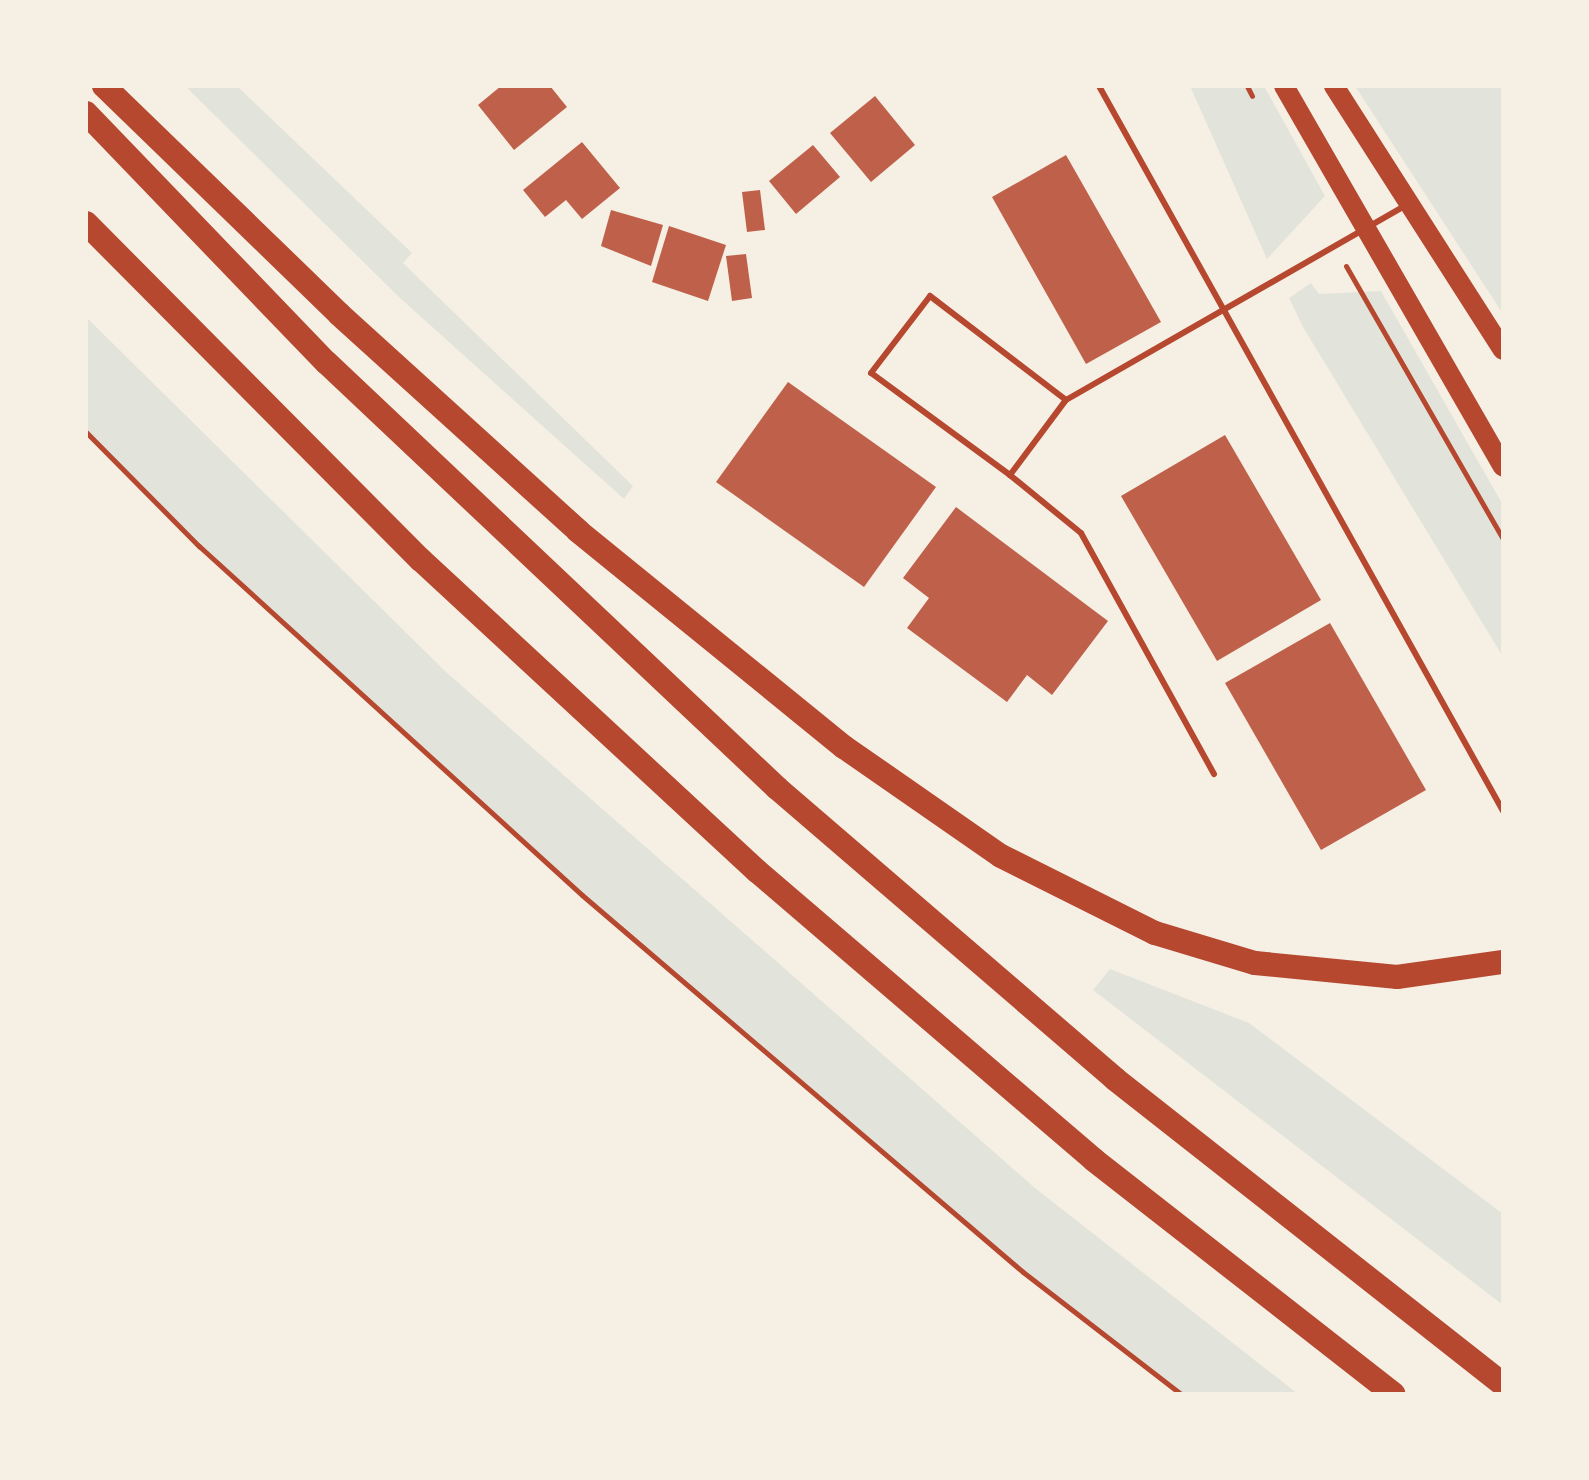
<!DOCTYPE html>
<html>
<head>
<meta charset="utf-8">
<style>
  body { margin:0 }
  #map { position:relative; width:1589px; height:1480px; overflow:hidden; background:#f6efe4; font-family:"Fira Sans",sans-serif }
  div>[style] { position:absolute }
  .green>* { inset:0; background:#e2e4dc }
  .building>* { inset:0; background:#bf614a }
  .path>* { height:5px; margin:-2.5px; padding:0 2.5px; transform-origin:2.5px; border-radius:2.5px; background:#b5482f }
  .service>* { height:6px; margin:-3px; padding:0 3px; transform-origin:3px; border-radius:3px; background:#b5482f }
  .primary>* { height:20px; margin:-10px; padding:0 10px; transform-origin:10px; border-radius:10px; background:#b5482f }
  .motorway>* { height:24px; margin:-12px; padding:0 12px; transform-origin:12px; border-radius:12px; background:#b5482f }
  span { translate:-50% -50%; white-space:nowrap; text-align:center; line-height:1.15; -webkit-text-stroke:7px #f6efe4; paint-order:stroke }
  .frame { position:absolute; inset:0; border:88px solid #f6efe4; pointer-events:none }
</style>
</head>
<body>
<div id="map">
  <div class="green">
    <div style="clip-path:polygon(185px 86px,237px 86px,412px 253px,403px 263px,633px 486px,624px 499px,400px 298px)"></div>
    <div style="clip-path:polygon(1190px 86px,1264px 86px,1325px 196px,1267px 259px)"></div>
    <div style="clip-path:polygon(1355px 86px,1503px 86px,1503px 314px)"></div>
    <div style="clip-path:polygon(1311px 283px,1319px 294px,1381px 291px,1503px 505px,1503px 657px,1303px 327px,1289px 298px)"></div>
    <div style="clip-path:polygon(86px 317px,446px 672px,1035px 1188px,1298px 1394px,1181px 1394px,1023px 1272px,582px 895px,199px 546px,86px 432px)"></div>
    <div style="clip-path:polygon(1110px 969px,1249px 1023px,1503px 1214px,1503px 1305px,1093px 990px)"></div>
  </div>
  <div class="building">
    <div style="clip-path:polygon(501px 86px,550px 86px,567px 107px,514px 150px,478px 105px)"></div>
    <div style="clip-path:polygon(875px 96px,915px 145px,871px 182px,830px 133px)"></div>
    <div style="clip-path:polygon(582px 142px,620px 188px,582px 219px,566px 200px,545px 217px,523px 190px)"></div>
    <div style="clip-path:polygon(813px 145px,840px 177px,796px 214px,769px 181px)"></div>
    <div style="clip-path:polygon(1066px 155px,1161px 322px,1086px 364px,992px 197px)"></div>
    <div style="clip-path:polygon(760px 190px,765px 230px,747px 232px,742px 192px)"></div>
    <div style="clip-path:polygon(611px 210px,663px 225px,651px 266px,601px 246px)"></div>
    <div style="clip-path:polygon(669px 226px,726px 245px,708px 301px,652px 282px)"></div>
    <div style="clip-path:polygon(746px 254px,752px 298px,732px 301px,726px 256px)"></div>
    <div style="clip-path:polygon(788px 382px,936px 487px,864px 587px,716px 482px)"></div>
    <div style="clip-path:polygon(1225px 435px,1321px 600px,1217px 661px,1121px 496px)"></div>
    <div style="clip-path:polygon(956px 507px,1108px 621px,1052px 695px,1027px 675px,1007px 702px,907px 628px,929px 598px,903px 578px)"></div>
    <div style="clip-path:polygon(1330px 623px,1426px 790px,1321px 850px,1225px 683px)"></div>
  </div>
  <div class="path">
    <div style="left:1247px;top:86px;width:11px;rotate:63deg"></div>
    <div style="left:1346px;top:266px;width:315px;rotate:60.1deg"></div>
    <div style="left:86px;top:432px;width:161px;rotate:45.3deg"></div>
    <div style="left:199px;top:546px;width:518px;rotate:42.34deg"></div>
    <div style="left:582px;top:895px;width:580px;rotate:40.53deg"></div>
    <div style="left:1023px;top:1272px;width:200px;rotate:37.7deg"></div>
  </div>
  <div class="service">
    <div style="left:1099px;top:86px;width:830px;rotate:60.87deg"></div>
    <div style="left:1010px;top:475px;width:172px;rotate:-143.7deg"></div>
    <div style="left:871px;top:373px;width:97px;rotate:-52.5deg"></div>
    <div style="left:930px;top:296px;width:171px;rotate:37.4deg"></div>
    <div style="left:1214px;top:774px;width:275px;rotate:-118.9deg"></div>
    <div style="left:1081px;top:533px;width:92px;rotate:-140.8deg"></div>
    <div style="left:1010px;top:475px;width:94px;rotate:-53.3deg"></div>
    <div style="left:1066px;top:400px;width:391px;rotate:-29.8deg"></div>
  </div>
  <div class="primary">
    <div style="left:1284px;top:86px;width:439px;rotate:60.1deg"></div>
    <div style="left:1334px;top:86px;width:313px;rotate:57.4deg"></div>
  </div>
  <div class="motorway">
    <div style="left:104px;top:86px;width:327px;rotate:44.1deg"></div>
    <div style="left:339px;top:314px;width:323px;rotate:42.2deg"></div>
    <div style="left:578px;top:531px;width:343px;rotate:39.1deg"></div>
    <div style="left:844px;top:747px;width:191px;rotate:34.8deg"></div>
    <div style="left:1001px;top:856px;width:172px;rotate:26.6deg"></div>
    <div style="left:1155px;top:933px;width:104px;rotate:16.7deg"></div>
    <div style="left:1255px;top:963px;width:143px;rotate:5.6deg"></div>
    <div style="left:1397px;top:977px;width:107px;rotate:-8.1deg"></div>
    <div style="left:86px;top:113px;width:347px;rotate:46.1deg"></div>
    <div style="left:327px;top:363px;width:619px;rotate:43.36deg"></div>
    <div style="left:777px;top:788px;width:446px;rotate:40.7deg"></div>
    <div style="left:1115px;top:1079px;width:494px;rotate:38.2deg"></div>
    <div style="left:86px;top:223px;width:475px;rotate:45.2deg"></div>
    <div style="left:421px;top:560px;width:458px;rotate:42.8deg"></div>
    <div style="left:757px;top:871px;width:444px;rotate:40.6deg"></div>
    <div style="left:1094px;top:1160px;width:380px;rotate:38deg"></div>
  </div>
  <div class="frame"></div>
</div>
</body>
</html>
